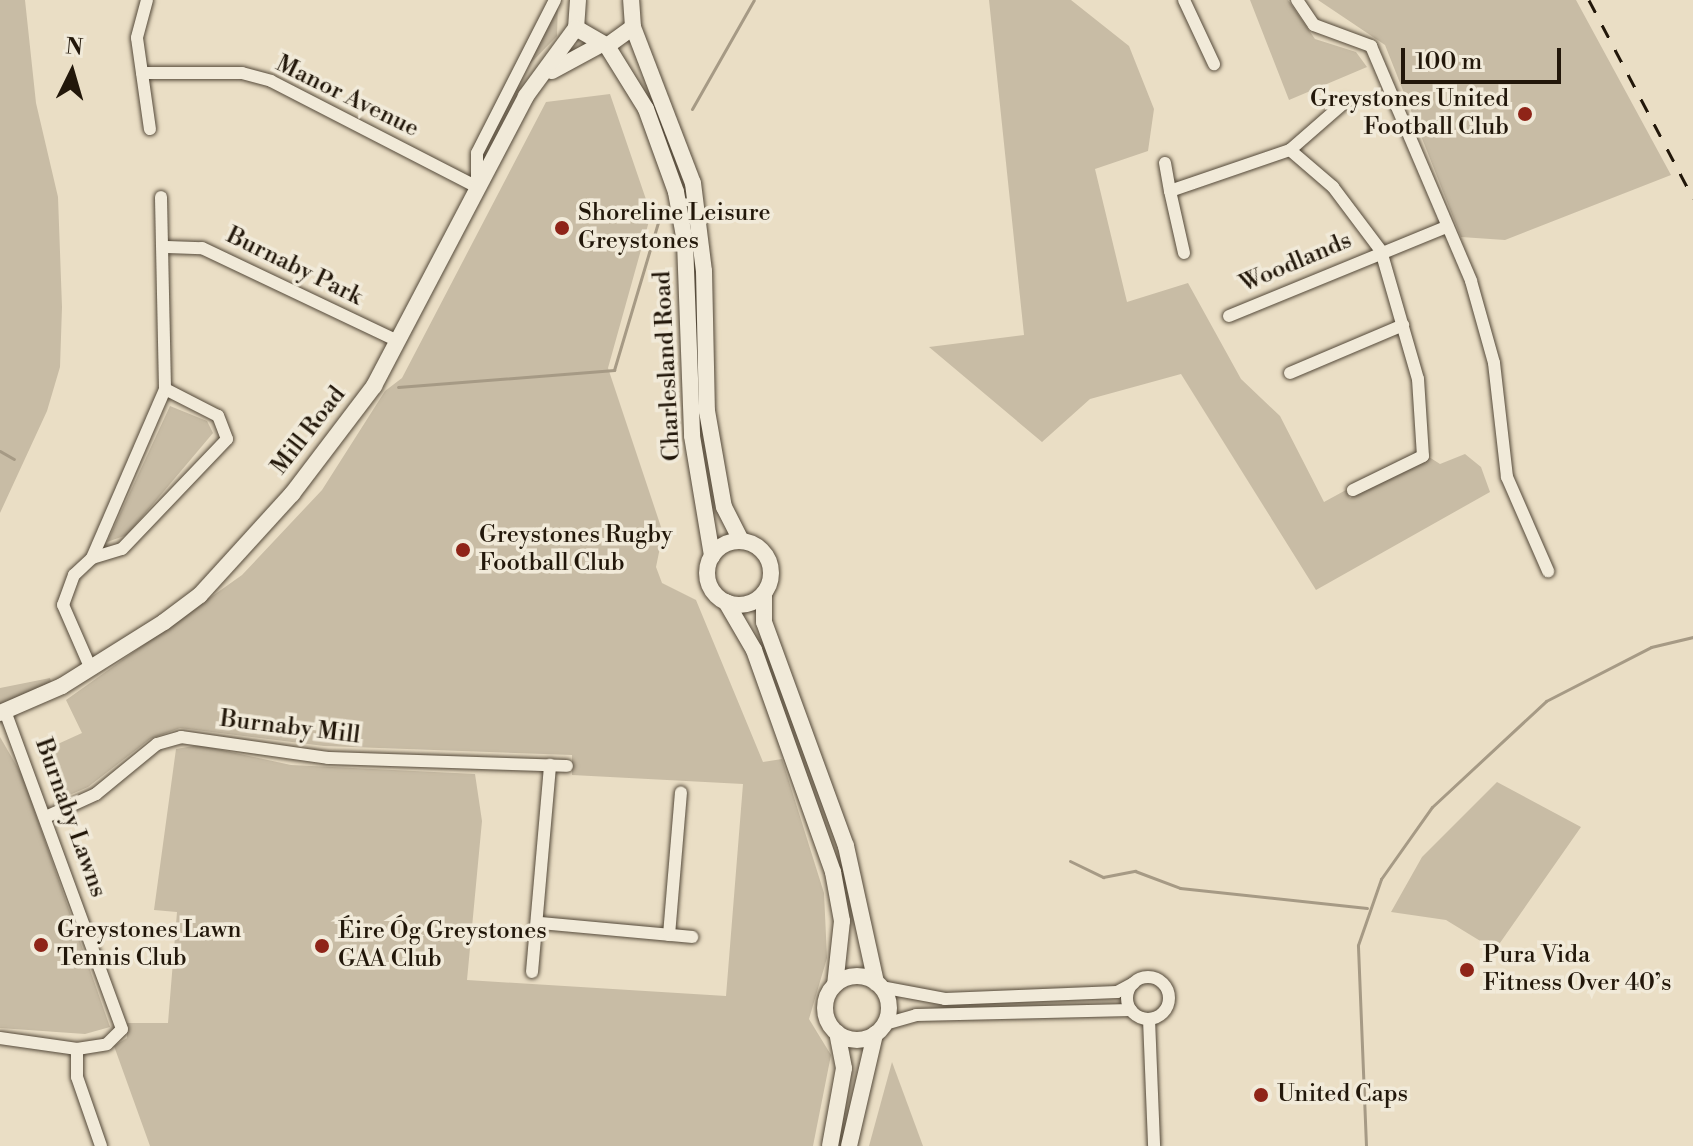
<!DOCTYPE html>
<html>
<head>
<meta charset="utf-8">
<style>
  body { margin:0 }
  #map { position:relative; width:1693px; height:1146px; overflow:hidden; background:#eadec5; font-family:"Libre Bodoni",serif }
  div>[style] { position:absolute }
  .green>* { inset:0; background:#c8bca5 }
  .stream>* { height:3px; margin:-1.5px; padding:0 1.5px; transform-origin:1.5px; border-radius:1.5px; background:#a69a85 }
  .roads { filter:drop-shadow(0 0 2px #544939) drop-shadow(0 0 2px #544939) }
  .minor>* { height:12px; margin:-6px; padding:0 6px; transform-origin:6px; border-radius:6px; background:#f1ead9 }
  .minor>.ring { margin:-6px; padding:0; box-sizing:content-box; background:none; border:12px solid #f1ead9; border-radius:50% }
  .secondary>* { height:16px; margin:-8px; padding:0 8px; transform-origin:8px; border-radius:8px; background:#f1ead9 }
  .secondary>.ring { margin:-8px; padding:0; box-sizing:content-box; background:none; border:16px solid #f1ead9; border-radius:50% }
  .rail>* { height:3px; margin-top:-1.5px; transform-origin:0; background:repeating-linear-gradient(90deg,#22170a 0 14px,transparent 0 28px) }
  .dots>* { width:22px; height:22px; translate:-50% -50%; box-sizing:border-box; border:4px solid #f1ead9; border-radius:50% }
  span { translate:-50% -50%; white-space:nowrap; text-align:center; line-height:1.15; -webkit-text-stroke:7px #f1ead9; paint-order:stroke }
  .street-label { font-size:24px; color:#22170a }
  .poi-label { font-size:24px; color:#22170a }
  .right { translate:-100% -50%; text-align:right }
  .left { translate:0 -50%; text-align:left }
  .north { position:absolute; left:32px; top:32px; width:80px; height:80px; -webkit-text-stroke:6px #f1ead9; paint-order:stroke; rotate:5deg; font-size:22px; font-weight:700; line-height:32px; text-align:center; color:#22170a }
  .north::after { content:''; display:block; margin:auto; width:28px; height:36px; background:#22170a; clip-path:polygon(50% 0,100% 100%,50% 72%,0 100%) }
  .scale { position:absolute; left:1401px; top:48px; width:160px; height:36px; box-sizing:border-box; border:4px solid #22170a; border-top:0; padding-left:10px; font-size:24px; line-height:28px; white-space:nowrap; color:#22170a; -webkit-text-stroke:6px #f1ead9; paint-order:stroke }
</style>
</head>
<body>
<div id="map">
  <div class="green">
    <div style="clip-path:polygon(0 0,25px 0,36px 103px,58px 197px,62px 307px,60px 367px,47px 411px,0 513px)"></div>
    <div style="clip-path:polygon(558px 0,557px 36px,527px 67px)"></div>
    <div style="clip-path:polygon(989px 0,1071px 0,1129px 46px,1154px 109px,1148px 151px,1095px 169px,1127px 302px,1188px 283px,1241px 379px,1280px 416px,1324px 502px,1346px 490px,1350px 498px,1429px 457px,1440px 464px,1465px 454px,1481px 467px,1490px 492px,1316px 590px,1181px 374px,1090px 399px,1042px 442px,929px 347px,1024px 335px)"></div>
    <div style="clip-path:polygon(1250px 0,1288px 0,1315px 39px,1356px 52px,1367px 67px,1289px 100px)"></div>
    <div style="clip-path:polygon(1318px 0,1576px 0,1671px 175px,1505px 240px,1461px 237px,1385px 45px)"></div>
    <div style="clip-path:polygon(610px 94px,651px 214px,608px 368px,663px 533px,656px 567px,662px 583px,696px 600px,763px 762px,782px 759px,824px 893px,827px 958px,809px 1019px,831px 1055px,813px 1146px,150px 1146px,114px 1046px,127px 1038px,127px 1023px,168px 1023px,177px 912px,154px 910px,176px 749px,199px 745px,291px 765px,475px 774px,482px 821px,467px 980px,726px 996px,743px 784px,572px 775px,572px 755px,324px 746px,180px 728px,150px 739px,88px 787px,58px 800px,38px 753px,82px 733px,66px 700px,242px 575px,322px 490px,385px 391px,402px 378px,546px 102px)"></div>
    <div style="clip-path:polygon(170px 406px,207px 421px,213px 433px,127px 535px,107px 542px)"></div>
    <div style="clip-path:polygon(50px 678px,51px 682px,0 707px,0 688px)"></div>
    <div style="clip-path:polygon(0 737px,22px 775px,110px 1027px,85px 1034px,0 1028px)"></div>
    <div style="clip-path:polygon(1497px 782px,1581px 827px,1495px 950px,1446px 920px,1391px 912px,1422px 857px)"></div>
    <div style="clip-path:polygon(892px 1062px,923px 1146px,869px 1146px)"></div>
  </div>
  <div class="stream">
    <div style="left:692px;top:109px;width:125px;rotate:-60.4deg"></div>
    <div style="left:398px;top:387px;width:217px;rotate:-4.5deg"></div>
    <div style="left:614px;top:370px;width:168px;rotate:-73.4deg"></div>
    <div style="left:0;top:451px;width:16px;rotate:30deg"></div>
    <div style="left:1070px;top:861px;width:37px;rotate:26deg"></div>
    <div style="left:1103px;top:877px;width:33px;rotate:-11deg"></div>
    <div style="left:1135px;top:871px;width:48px;rotate:20.7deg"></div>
    <div style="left:1180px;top:888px;width:188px;rotate:6.1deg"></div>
    <div style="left:1366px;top:1146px;width:201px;rotate:-92.3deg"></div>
    <div style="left:1358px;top:945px;width:70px;rotate:-70.8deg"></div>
    <div style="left:1381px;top:879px;width:88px;rotate:-54.7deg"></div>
    <div style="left:1432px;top:807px;width:156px;rotate:-42.9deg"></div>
    <div style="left:1546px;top:701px;width:118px;rotate:-27.2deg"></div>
    <div style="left:1651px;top:647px;width:43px;rotate:-13.4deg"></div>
  </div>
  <div class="roads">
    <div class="minor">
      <div style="left:147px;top:0;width:39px;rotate:105deg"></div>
      <div style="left:137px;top:38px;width:92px;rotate:81.9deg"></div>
      <div style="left:1184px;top:0;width:71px;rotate:64.9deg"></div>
      <div style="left:1297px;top:0;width:30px;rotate:56deg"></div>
      <div style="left:1314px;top:25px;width:61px;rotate:20.2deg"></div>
      <div style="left:1371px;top:46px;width:255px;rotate:66.9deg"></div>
      <div style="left:1471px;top:281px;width:85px;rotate:74.3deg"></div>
      <div style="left:1494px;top:363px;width:115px;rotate:83.5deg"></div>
      <div style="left:1507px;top:477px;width:103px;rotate:66.4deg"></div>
      <div style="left:142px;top:73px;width:100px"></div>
      <div style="left:242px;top:73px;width:30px;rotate:15deg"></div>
      <div style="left:271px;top:81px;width:232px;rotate:27.2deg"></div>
      <div style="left:477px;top:187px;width:34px;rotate:-90deg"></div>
      <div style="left:477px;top:153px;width:172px;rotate:-63deg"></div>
      <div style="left:1345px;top:102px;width:73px;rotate:138.9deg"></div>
      <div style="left:1290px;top:150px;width:57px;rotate:40.7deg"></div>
      <div style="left:1333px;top:187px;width:80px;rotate:53.1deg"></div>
      <div style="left:1381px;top:251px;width:133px;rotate:73.9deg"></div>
      <div style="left:1418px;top:379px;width:77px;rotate:86.3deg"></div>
      <div style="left:1423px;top:456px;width:78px;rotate:154.1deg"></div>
      <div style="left:1165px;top:163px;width:28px;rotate:80deg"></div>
      <div style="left:167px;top:247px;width:35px;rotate:2deg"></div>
      <div style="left:202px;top:248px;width:217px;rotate:25.4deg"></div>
      <div style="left:1184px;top:253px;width:64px;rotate:-102.7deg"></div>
      <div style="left:1170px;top:191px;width:127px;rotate:-18.9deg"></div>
      <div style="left:1229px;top:316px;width:235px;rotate:-22.3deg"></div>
      <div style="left:1290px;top:373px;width:123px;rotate:-23deg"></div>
      <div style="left:92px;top:558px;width:31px;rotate:-17deg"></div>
      <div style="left:122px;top:549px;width:152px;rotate:-46.3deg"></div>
      <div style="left:227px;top:439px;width:25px;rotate:-111deg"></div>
      <div style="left:218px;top:416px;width:59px;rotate:-153deg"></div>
      <div style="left:91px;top:669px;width:70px;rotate:-113.6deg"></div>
      <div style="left:63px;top:605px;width:32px;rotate:-70deg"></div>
      <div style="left:74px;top:575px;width:25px;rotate:-43deg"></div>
      <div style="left:92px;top:558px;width:184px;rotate:-66.6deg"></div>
      <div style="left:165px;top:389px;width:192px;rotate:-91.2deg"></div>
      <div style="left:48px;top:816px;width:53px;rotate:-24.6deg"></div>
      <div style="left:96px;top:794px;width:79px;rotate:-39.3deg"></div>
      <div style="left:157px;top:744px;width:25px;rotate:-16deg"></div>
      <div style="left:181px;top:737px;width:148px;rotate:8.1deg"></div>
      <div style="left:328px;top:758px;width:239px;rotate:1.9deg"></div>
      <div style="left:541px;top:923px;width:152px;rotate:5.3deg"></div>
      <div style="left:669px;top:935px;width:143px;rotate:-85.2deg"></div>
      <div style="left:532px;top:972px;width:208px;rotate:-85deg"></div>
      <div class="ring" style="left:1127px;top:977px;width:30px;height:30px"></div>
      <div style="left:881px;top:987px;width:65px;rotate:10.6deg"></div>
      <div style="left:945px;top:999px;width:172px;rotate:-2.3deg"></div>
      <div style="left:1117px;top:992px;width:19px;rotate:-28deg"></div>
      <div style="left:1149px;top:1019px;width:127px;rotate:87.7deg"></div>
      <div style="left:885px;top:1024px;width:32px;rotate:-16deg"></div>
      <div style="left:916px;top:1015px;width:215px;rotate:-1.3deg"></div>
      <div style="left:0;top:1038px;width:78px;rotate:8.1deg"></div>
      <div style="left:77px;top:1049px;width:30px;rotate:-9deg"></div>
      <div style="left:107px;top:1044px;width:21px;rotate:-45deg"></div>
      <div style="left:122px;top:1029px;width:339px;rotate:-110.2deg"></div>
      <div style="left:77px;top:1049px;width:28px;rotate:90deg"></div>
      <div style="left:77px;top:1077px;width:73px;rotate:70.8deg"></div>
    </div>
    <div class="secondary">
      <div style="left:578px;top:0;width:28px;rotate:94deg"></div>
      <div style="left:576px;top:28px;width:36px;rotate:30deg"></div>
      <div style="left:607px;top:46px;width:32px;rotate:-36deg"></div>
      <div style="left:633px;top:27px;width:27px;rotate:-94deg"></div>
      <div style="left:633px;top:27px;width:167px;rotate:69deg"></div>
      <div style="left:693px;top:183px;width:89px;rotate:82.9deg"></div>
      <div style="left:704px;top:271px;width:140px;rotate:88.8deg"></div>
      <div style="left:707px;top:411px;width:97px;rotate:80deg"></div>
      <div style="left:724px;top:507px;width:38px;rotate:63deg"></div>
      <div style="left:607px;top:46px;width:74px;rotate:58.2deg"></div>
      <div style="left:646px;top:109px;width:88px;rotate:70.1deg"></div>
      <div style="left:676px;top:192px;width:51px;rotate:79.8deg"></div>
      <div style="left:685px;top:242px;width:194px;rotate:87.9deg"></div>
      <div style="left:692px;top:436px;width:122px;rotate:80.5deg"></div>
      <div style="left:552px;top:71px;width:52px;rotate:-28.5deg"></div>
      <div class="ring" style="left:707px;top:541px;width:48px;height:48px"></div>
      <div style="left:764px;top:594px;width:28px;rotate:90deg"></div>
      <div style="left:764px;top:622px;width:239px;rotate:69.9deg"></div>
      <div style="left:846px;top:846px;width:140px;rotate:77.6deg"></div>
      <div style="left:726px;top:602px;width:56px;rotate:59.7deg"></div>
      <div style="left:754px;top:650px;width:236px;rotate:70.4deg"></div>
      <div style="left:833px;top:872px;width:50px;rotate:79.6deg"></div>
      <div style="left:842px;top:921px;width:64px;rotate:96.2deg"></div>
      <div style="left:0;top:713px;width:68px;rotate:-23.5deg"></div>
      <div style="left:62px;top:686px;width:120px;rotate:-32.1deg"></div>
      <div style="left:164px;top:622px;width:45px;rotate:-36.9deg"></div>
      <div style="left:200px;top:595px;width:137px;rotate:-47.7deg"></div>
      <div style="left:292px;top:494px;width:136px;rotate:-52.8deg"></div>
      <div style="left:374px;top:386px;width:327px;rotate:-62.3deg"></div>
      <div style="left:526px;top:96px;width:84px;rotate:-53.7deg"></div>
      <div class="ring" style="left:825px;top:976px;width:48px;height:48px"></div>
      <div style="left:830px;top:1146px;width:79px;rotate:-79.8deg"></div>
      <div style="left:844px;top:1068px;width:36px;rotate:-101deg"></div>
      <div style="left:849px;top:1146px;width:115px;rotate:-76.9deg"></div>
    </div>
  </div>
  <div class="rail">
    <div style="left:1589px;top:0;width:224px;rotate:62.3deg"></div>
  </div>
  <div class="dots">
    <div style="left:1525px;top:114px;background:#8f2418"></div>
    <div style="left:562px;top:228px;background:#8f2418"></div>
    <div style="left:463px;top:550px;background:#8f2418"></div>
    <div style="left:41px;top:945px;background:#8f2418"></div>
    <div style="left:322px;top:946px;background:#8f2418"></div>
    <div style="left:1467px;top:970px;background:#8f2418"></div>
    <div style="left:1261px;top:1095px;background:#8f2418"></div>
  </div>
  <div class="street-label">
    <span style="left:347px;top:97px;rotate:26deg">Manor Avenue</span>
    <span style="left:1296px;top:263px;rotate:-23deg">Woodlands</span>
    <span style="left:294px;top:267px;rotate:26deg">Burnaby Park</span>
    <span style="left:668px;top:366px;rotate:-93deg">Charlesland Road</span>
    <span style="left:309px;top:431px;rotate:-52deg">Mill Road</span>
    <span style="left:290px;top:728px;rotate:7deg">Burnaby Mill</span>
    <span style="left:70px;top:818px;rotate:70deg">Burnaby Lawns</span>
  </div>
  <div class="poi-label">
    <span class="right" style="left:1509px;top:114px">Greystones United<br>Football Club</span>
    <span class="left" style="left:578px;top:228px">Shoreline Leisure<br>Greystones</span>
    <span class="left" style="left:479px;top:550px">Greystones Rugby<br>Football Club</span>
    <span class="left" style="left:57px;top:945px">Greystones Lawn<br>Tennis Club</span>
    <span class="left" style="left:338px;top:946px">Éire Óg Greystones<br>GAA Club</span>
    <span class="left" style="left:1483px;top:970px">Pura Vida<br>Fitness Over 40’s</span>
    <span class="left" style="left:1277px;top:1095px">United Caps</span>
  </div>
  <div class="north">N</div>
  <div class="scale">100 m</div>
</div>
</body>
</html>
